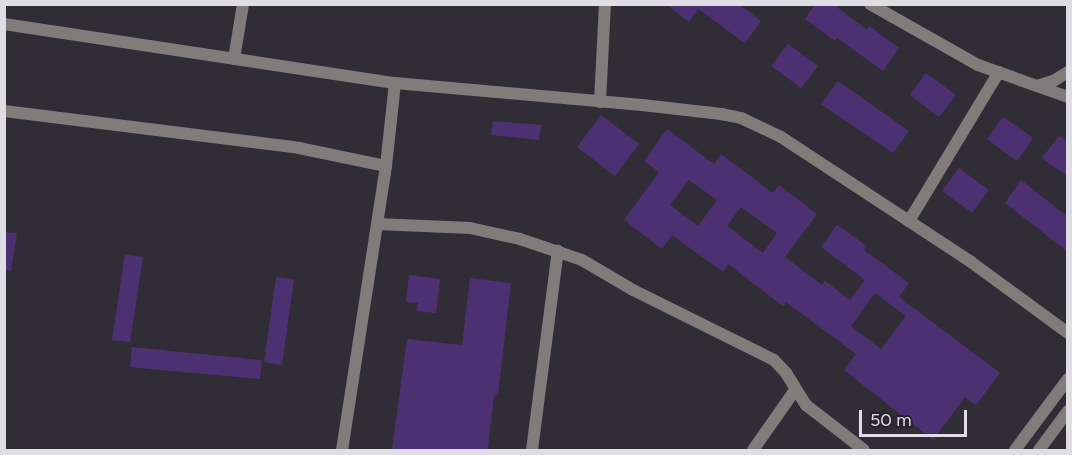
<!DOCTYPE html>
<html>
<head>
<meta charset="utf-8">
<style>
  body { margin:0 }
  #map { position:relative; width:1072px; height:455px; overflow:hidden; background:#312d37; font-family:Figtree,sans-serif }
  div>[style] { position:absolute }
  .building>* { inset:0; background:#4c3172 }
  .minor>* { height:12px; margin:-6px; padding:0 6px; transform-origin:6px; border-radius:6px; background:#817c79 }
  .tertiary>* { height:12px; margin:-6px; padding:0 6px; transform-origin:6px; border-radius:6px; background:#817c79 }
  span { translate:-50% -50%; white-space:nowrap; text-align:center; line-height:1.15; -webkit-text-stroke:4.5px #27232d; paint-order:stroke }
  .frame { position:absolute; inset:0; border:6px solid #e0dee5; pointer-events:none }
  .scale { position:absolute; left:859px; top:410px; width:108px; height:27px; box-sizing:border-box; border:3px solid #e0dee5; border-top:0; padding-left:8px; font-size:18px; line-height:21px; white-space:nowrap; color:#e0dee5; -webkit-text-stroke:4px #27232d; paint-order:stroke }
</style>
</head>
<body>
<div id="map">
  <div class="building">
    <div style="clip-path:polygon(666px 4px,739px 4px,761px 21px,745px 43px,698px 9px,689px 22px)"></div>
    <div style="clip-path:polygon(815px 4px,833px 4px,867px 30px,869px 26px,899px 48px,883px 71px,837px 38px,835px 41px,805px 19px)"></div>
    <div style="clip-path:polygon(788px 44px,818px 66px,801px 88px,771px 66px)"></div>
    <div style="clip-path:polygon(926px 73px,956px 95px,939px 117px,910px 95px)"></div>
    <div style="clip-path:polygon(838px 81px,909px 131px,893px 153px,821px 104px)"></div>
    <div style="clip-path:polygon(601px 115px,639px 144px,615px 176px,577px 147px)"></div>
    <div style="clip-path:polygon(1003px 117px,1033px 138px,1017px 161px,987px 139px)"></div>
    <div style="clip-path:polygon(493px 121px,541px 125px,539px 140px,491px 135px)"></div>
    <div style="clip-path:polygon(evenodd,667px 129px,714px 164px,721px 154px,773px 193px,779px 185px,817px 214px,785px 257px,822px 285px,825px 281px,850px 300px,865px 280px,821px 247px,837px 225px,867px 246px,864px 250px,909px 283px,899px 297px,1000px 373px,976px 405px,965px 397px,933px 440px,844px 370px,856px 354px,786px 302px,783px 306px,728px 264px,723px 272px,672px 235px,662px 249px,624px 220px,659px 172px,644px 161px,667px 129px,689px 180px,717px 200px,698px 226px,670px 205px,689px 180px,667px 129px,741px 207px,777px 233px,763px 253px,727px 226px,741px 207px,667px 129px,875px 293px,906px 316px,881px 349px,851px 326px,875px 293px)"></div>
    <div style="clip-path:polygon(1059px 136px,1068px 142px,1068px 177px,1042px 158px)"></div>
    <div style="clip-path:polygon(959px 168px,989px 190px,972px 213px,942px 191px)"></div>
    <div style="clip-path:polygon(1021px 180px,1068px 217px,1068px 252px,1005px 203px)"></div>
    <div style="clip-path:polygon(4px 232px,17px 233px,11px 271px,4px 270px)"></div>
    <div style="clip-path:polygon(125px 254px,143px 257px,130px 342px,112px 340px)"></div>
    <div style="clip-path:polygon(409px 275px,440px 279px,436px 313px,417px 311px,418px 303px,406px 302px)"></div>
    <div style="clip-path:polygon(276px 277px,294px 279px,282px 365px,264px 362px)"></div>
    <div style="clip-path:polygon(470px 278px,511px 283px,498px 395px,494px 395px,488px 450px,392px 449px,407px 339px,462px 345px)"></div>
    <div style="clip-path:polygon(132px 347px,262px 360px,260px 379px,130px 367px)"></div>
  </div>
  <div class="minor">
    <div style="left:870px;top:4px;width:124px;rotate:29.5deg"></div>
    <div style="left:978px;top:65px;width:96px;rotate:19.6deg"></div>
    <div style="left:4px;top:24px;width:395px;rotate:8.6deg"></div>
    <div style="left:395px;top:83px;width:83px;rotate:96.2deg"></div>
    <div style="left:386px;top:166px;width:287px;rotate:98.8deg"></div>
    <div style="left:234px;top:59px;width:56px;rotate:-80.7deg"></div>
    <div style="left:395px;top:83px;width:248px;rotate:5.1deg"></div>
    <div style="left:642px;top:105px;width:80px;rotate:6.5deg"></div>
    <div style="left:721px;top:114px;width:20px;rotate:11deg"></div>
    <div style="left:741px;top:118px;width:44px;rotate:25.4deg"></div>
    <div style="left:781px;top:137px;width:227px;rotate:33.3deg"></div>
    <div style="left:971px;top:262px;width:120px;rotate:36.2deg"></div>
    <div style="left:1037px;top:86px;width:19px;rotate:-18deg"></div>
    <div style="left:1055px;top:80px;width:15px;rotate:-32deg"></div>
    <div style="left:600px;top:102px;width:98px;rotate:-87.1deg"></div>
    <div style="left:4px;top:111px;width:297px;rotate:7.1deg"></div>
    <div style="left:299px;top:148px;width:89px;rotate:11.7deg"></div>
    <div style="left:909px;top:221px;width:174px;rotate:-58.9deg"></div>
    <div style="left:377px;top:224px;width:93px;rotate:2.5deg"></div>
    <div style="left:470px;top:228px;width:51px;rotate:12.4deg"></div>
    <div style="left:520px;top:239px;width:65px;rotate:18.7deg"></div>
    <div style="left:582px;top:260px;width:59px;rotate:30.5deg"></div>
    <div style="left:633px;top:290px;width:157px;rotate:26.4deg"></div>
    <div style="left:774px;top:360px;width:18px;rotate:47deg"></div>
    <div style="left:786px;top:373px;width:38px;rotate:58deg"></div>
    <div style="left:806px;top:405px;width:73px;rotate:37.8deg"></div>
    <div style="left:532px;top:450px;width:201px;rotate:-82.6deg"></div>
    <div style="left:753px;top:450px;width:73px;rotate:-55deg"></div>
  </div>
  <div class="tertiary">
    <div style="left:1015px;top:450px;width:89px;rotate:-53.3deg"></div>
    <div style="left:1039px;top:450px;width:49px;rotate:-53.4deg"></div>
  </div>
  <div class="frame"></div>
  <div class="scale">50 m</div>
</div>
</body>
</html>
